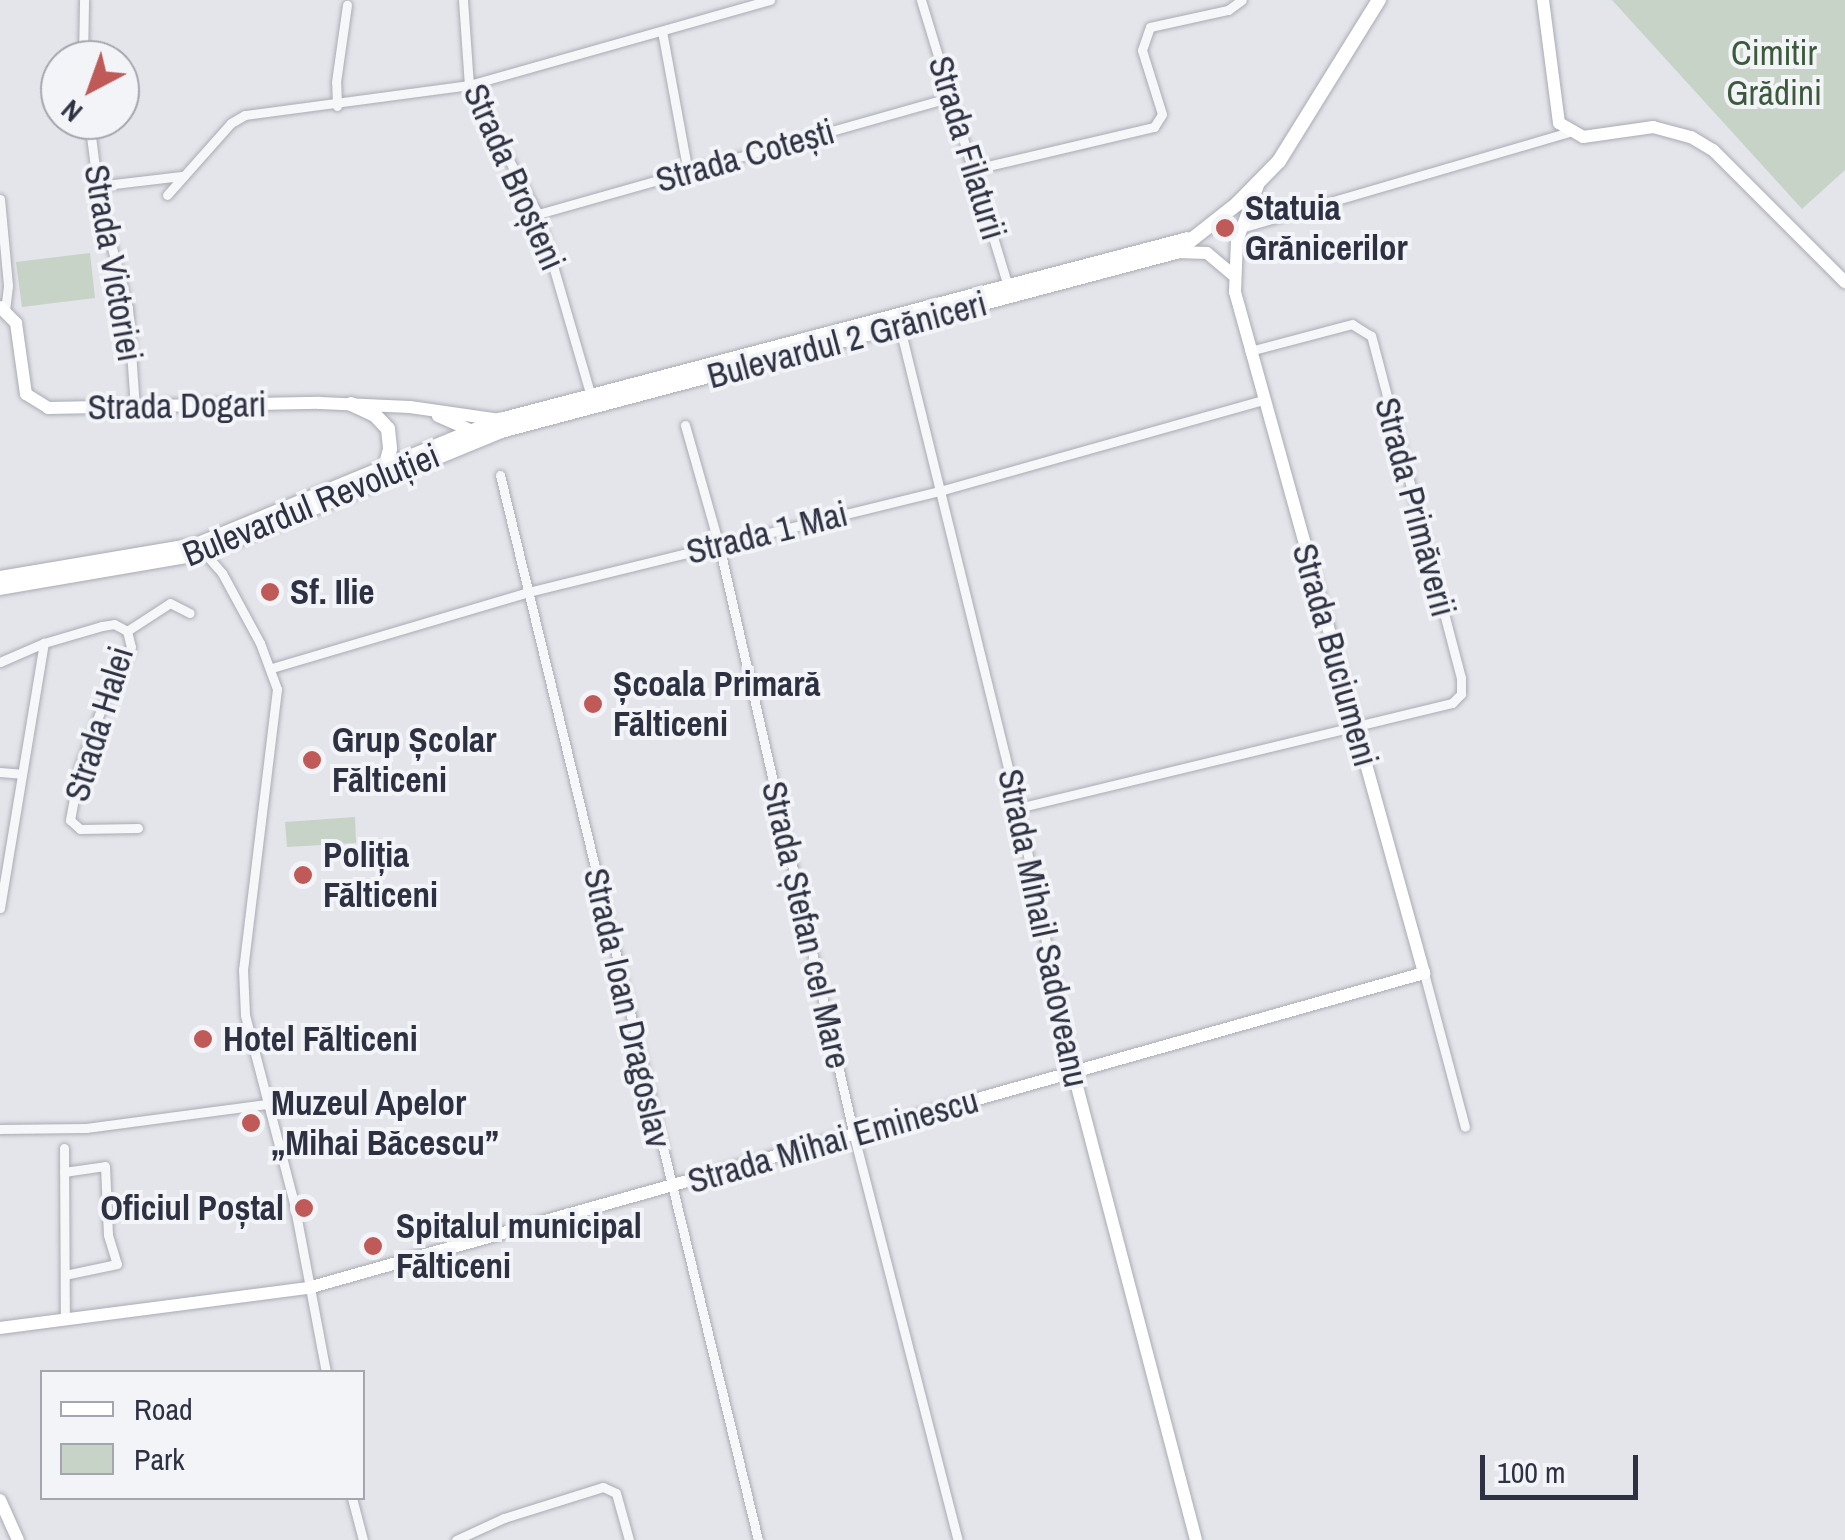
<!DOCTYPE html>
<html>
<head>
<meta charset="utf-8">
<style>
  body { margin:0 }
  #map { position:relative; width:1845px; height:1540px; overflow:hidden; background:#e4e5ea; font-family:"Archivo Narrow",sans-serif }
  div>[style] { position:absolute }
  .green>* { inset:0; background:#c7d3c6 }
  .roads { filter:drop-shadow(0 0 2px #a9abb4) drop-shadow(0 0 2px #a9abb4) }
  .street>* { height:9px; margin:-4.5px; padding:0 4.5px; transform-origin:4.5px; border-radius:4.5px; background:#f6f7f9 }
  .secondary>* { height:12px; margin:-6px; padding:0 6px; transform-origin:6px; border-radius:6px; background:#fff }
  .primary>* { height:14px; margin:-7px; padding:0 7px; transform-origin:7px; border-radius:7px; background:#fff }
  .dots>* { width:28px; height:28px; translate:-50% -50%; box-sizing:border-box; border:5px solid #f3f4f8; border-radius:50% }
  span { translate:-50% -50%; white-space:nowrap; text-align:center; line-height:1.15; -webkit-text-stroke:8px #f3f4f8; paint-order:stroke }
  .park-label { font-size:35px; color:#3d5b3c }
  .street-label { font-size:35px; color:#2d3141 }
  .poi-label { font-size:35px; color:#2d3141; font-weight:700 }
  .left { translate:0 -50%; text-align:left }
  .right { translate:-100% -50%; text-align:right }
  .legend { position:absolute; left:40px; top:1370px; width:325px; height:130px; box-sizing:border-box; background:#f3f4f8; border:2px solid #a4a6af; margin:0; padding:12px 18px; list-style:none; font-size:30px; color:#2d3141 }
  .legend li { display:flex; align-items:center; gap:20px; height:50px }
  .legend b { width:50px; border:2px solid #a4a6af }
  .north { position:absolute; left:40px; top:40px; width:100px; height:100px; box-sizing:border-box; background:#f3f4f8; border:2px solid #a4a6af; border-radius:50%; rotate:221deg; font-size:28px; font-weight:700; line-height:40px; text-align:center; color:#2d3141 }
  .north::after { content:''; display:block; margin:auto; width:35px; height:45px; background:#c05a58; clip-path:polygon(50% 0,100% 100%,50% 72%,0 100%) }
  .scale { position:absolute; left:1480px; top:1455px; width:158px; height:45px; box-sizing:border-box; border:5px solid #2d3141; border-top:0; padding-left:12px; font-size:30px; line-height:35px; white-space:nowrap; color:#2d3141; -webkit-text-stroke:8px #f3f4f8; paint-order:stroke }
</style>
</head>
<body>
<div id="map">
  <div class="green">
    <div style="clip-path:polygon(1612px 0,1845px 0,1845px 170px,1802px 209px)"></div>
    <div style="clip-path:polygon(90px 253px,95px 298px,22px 307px,16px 262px)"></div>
    <div style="clip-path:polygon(355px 817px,356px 843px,287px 847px,285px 822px)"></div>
  </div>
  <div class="roads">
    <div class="street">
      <div style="left:463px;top:0;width:85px;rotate:86deg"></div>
      <div style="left:469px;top:85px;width:146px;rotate:61.9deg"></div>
      <div style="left:538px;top:214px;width:190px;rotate:73.8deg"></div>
      <div style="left:921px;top:0;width:302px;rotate:73.1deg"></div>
      <div style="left:662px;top:31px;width:143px;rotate:79.6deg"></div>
      <div style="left:83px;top:60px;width:60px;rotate:-89deg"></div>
      <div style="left:337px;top:106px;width:24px;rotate:-92deg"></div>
      <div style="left:336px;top:82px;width:78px;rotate:-81.9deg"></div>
      <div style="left:89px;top:120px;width:80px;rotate:82.8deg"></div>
      <div style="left:99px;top:199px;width:113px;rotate:75.1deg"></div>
      <div style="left:128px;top:308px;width:99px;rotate:86deg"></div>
      <div style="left:975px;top:169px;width:184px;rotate:-13.2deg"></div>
      <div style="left:1154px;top:127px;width:15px;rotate:-58deg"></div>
      <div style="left:1162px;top:114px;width:67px;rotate:-107.4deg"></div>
      <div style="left:1142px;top:50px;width:24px;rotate:-71deg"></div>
      <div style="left:1150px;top:27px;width:80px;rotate:-12.3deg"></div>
      <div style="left:1228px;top:10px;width:17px;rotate:-36deg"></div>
      <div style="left:97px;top:186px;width:85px;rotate:-6.8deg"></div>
      <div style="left:167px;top:195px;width:96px;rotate:-48.4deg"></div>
      <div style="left:231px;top:123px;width:16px;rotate:-30deg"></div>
      <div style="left:245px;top:115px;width:226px;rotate:-7.6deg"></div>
      <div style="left:469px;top:85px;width:313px;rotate:-15.8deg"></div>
      <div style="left:0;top:199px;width:87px;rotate:84.7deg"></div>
      <div style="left:8px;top:286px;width:24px;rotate:97deg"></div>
      <div style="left:538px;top:214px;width:429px;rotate:-15.8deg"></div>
      <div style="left:1241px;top:228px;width:342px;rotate:-16.3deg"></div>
      <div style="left:899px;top:324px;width:498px;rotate:76.2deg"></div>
      <div style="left:1018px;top:808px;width:269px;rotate:78.2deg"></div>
      <div style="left:685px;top:425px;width:125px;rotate:74.2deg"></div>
      <div style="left:719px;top:545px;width:606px;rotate:77.13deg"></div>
      <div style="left:854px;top:1136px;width:417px;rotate:75.6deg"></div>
      <div style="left:500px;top:475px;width:1096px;rotate:76.38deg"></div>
      <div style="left:202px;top:550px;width:30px;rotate:49deg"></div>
      <div style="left:222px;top:573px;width:80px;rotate:61.5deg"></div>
      <div style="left:260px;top:643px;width:49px;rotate:69.7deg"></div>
      <div style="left:277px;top:689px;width:282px;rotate:96.9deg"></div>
      <div style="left:243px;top:969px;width:46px;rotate:87.5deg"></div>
      <div style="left:245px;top:1015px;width:194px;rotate:75.4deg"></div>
      <div style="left:294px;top:1203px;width:172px;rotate:79.3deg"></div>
      <div style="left:127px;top:631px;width:51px;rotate:-33.1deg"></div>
      <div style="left:170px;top:603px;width:22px;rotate:27deg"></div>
      <div style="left:0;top:662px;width:48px;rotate:-23.4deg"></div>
      <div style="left:44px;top:643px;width:60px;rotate:-16.3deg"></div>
      <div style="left:102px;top:626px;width:12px;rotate:-9deg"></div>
      <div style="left:114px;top:624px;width:15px;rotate:28deg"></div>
      <div style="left:127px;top:631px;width:16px;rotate:76deg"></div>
      <div style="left:131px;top:647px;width:64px;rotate:116.2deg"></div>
      <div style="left:103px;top:704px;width:65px;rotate:110.7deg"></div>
      <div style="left:80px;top:765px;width:56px;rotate:100.3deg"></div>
      <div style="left:70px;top:820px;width:13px;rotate:42deg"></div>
      <div style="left:80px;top:829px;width:58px;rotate:-1deg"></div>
      <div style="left:272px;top:668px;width:267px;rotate:-16.5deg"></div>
      <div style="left:528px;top:592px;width:427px;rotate:-13.8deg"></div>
      <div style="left:943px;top:490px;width:332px;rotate:-15.7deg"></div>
      <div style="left:0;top:772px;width:21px;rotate:5deg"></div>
      <div style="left:1018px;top:808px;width:447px;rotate:-13.6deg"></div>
      <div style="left:1452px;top:703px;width:13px;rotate:-45deg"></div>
      <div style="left:1461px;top:694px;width:16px;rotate:-90deg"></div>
      <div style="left:1461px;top:678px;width:354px;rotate:-104.7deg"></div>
      <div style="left:1371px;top:336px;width:22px;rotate:-148deg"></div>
      <div style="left:1352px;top:324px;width:106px;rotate:165.2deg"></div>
      <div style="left:0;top:908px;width:269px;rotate:-80.6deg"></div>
      <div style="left:1424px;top:973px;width:159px;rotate:75.1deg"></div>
      <div style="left:0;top:1129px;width:86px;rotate:-0.7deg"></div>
      <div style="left:86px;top:1128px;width:182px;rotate:-7.6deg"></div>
      <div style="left:64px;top:1148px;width:172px;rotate:89.7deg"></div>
      <div style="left:64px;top:1172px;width:41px;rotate:-8.3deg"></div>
      <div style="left:105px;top:1166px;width:69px;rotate:87.5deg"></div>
      <div style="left:108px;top:1235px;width:30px;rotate:73deg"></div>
      <div style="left:117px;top:1264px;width:53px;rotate:168.1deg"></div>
      <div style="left:352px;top:1498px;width:43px;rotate:75.3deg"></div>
      <div style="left:456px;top:1540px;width:53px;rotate:-24.6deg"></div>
      <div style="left:504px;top:1518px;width:104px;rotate:-17.4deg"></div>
      <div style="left:603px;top:1487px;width:14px;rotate:25deg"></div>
      <div style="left:616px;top:1493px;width:49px;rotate:74.5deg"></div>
    </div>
    <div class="secondary">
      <div style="left:1543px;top:0;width:124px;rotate:82.6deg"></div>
      <div style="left:1559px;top:123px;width:28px;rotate:30deg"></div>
      <div style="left:1583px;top:137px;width:71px;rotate:-8.1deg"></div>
      <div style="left:1653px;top:127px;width:39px;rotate:15deg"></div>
      <div style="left:1691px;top:137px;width:26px;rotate:31deg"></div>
      <div style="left:1713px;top:150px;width:187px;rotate:45deg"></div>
      <div style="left:1176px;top:252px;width:31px;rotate:2deg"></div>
      <div style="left:1207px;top:253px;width:35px;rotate:40deg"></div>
      <div style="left:0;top:307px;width:23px;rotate:45deg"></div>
      <div style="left:16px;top:323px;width:72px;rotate:82deg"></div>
      <div style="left:26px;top:394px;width:26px;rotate:32deg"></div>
      <div style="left:48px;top:408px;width:272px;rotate:-1.1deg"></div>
      <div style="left:320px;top:403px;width:90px;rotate:2.5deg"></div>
      <div style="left:410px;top:407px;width:91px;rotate:8.2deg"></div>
      <div style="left:438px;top:416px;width:45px;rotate:23.7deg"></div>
      <div style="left:1073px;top:1071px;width:485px;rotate:75.3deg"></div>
      <div style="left:0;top:1328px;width:311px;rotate:-7.4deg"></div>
      <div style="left:308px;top:1288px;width:1160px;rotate:-15.76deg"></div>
      <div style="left:1424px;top:973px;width:707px;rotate:-105.51deg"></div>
      <div style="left:1235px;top:292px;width:51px;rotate:-87.8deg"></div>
      <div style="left:1237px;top:241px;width:60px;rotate:-69.4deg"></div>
      <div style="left:0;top:1500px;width:44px;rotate:65.8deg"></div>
    </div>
    <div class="primary">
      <div style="left:351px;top:404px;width:26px;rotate:25deg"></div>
      <div style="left:375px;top:415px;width:19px;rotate:47deg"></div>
      <div style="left:388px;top:429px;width:20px;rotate:84deg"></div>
      <div style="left:390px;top:449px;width:16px;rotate:105deg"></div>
      <div style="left:0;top:578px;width:199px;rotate:-9.6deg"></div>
      <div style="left:196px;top:545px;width:329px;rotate:-22.4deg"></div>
      <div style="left:500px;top:420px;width:711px;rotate:-14.74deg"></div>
      <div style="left:0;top:588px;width:207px;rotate:-9.7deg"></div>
      <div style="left:204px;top:553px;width:321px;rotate:-22.3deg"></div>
      <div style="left:501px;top:431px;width:698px;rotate:-14.85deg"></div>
      <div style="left:1176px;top:252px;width:78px;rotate:-38.2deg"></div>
      <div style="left:1237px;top:204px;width:60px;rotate:-45.7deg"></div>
      <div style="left:1279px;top:161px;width:190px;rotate:-58.2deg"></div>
    </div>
  </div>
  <div class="dots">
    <div style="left:1225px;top:228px;background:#c05a58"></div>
    <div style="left:270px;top:592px;background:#c05a58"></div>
    <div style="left:593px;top:704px;background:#c05a58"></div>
    <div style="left:312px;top:760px;background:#c05a58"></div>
    <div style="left:303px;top:875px;background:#c05a58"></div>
    <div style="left:203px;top:1039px;background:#c05a58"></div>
    <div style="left:251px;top:1123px;background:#c05a58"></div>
    <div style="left:304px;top:1208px;background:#c05a58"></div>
    <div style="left:373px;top:1246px;background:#c05a58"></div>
  </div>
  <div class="park-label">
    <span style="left:1774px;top:73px">Cimitir<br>Grădini</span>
  </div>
  <div class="street-label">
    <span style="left:967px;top:148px;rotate:73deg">Strada Filaturii</span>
    <span style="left:745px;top:156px;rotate:-16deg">Strada Cotești</span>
    <span style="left:514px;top:177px;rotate:66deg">Strada Broșteni</span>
    <span style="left:113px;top:263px;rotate:80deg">Strada Victoriei</span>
    <span style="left:847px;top:340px;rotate:-15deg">Bulevardul 2 Grăniceri</span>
    <span style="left:177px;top:406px;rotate:-1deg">Strada Dogari</span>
    <span style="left:311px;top:505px;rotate:-22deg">Bulevardul Revoluției</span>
    <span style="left:1415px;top:507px;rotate:75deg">Strada Primăverii</span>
    <span style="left:767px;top:533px;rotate:-14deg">Strada 1 Mai</span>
    <span style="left:1335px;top:655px;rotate:74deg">Strada Buciumeni</span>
    <span style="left:99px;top:724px;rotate:-73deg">Strada Halei</span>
    <span style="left:806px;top:925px;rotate:77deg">Strada Ștefan cel Mare</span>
    <span style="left:1043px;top:928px;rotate:78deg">Strada Mihail Sadoveanu</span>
    <span style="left:627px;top:1008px;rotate:77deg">Strada Ioan Dragoslav</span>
    <span style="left:833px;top:1141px;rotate:-16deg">Strada Mihai Eminescu</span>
  </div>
  <div class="poi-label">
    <span class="left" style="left:1245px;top:228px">Statuia<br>Grănicerilor</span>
    <span class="left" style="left:290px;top:592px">Sf. Ilie</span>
    <span class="left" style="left:613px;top:704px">Școala Primară<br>Fălticeni</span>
    <span class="left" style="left:332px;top:760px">Grup Școlar<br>Fălticeni</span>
    <span class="left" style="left:323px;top:875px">Poliția<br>Fălticeni</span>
    <span class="left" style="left:223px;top:1039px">Hotel Fălticeni</span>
    <span class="left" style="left:271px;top:1123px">Muzeul Apelor<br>„Mihai Băcescu”</span>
    <span class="right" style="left:284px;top:1208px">Oficiul Poștal</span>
    <span class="left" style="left:396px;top:1246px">Spitalul municipal<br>Fălticeni</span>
  </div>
  <ul class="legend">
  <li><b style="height:12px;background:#fff"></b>Road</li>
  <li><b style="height:28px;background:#c7d3c6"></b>Park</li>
  </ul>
  <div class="north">N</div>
  <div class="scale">100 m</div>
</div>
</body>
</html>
